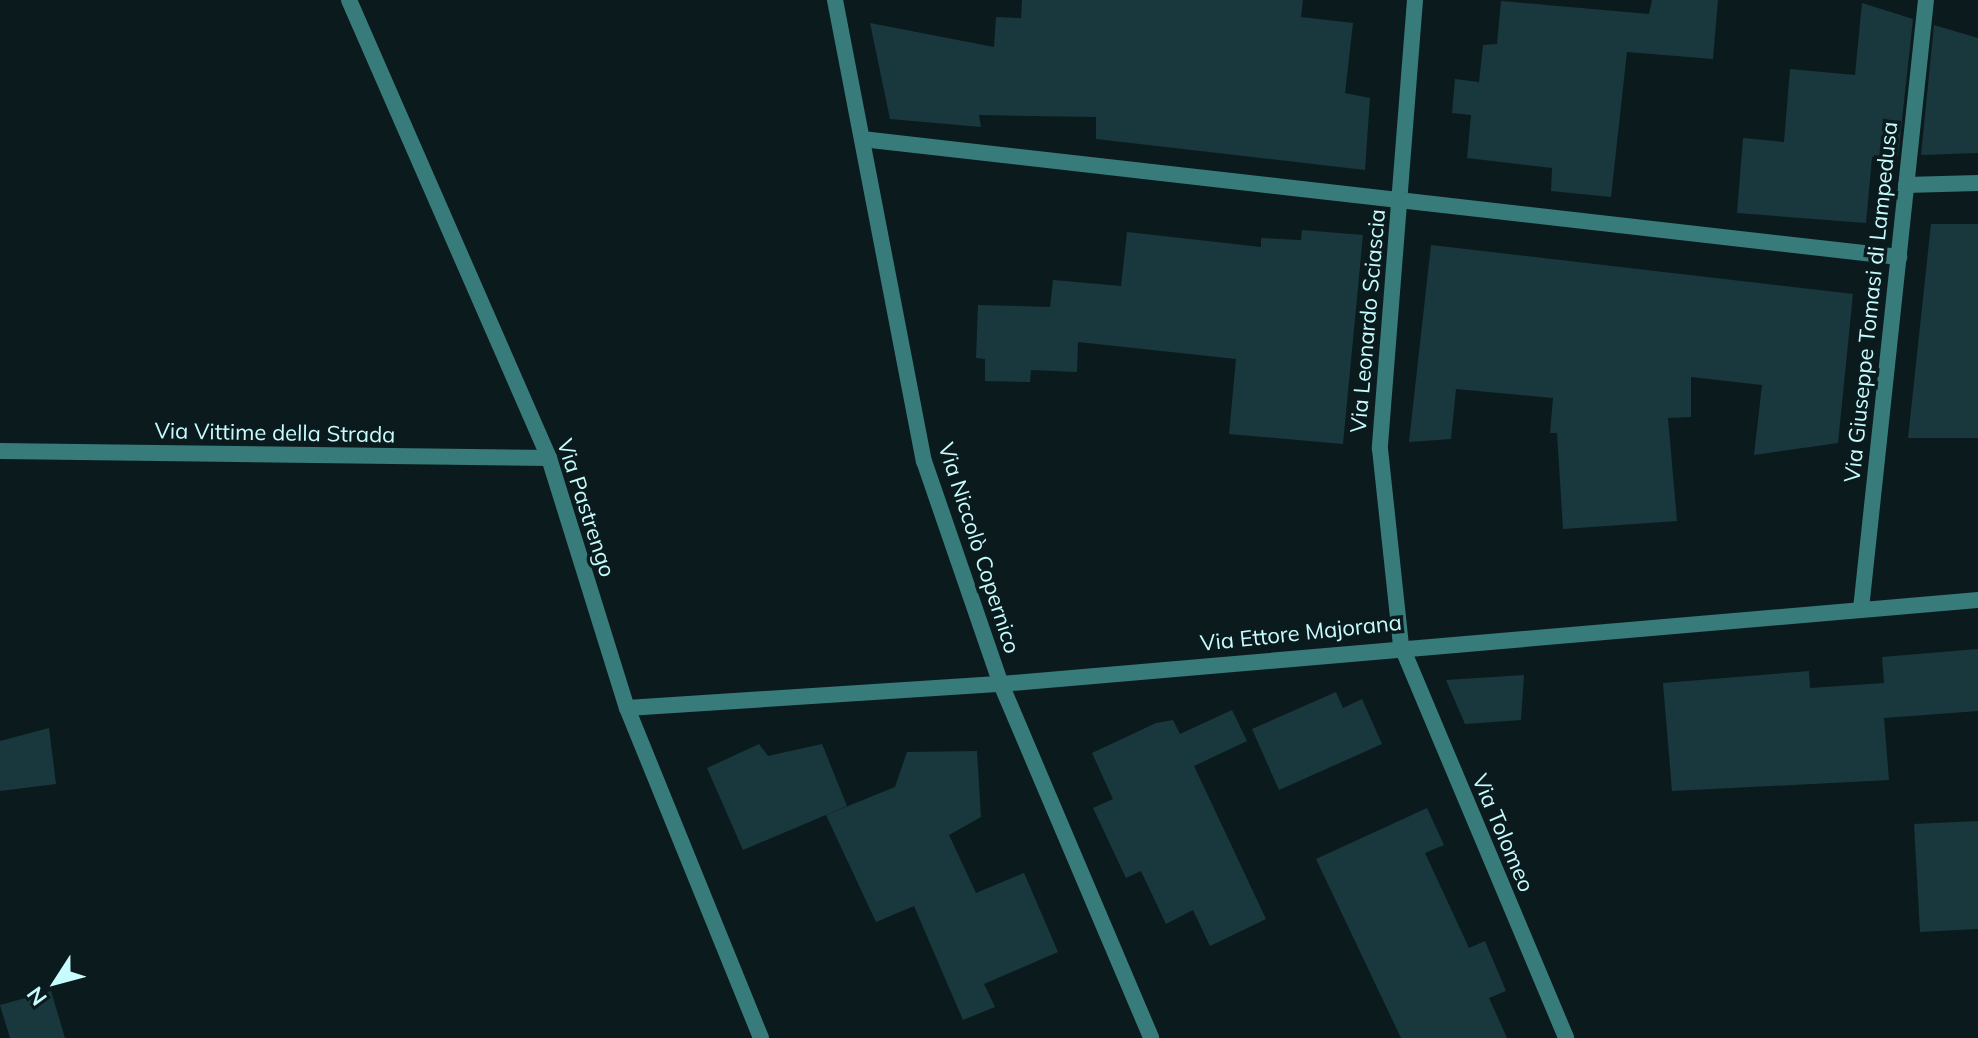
<!DOCTYPE html>
<html>
<head>
<meta charset="utf-8">
<style>
  body { margin:0 }
  #map { position:relative; width:1978px; height:1038px; overflow:hidden; background:#0b1b1d; font-family:Mulish,sans-serif }
  div>[style] { position:absolute }
  .building>* { inset:0; background:#18383d }
  .minor>* { height:16px; margin:-8px; padding:0 8px; transform-origin:8px; border-radius:8px; background:#377b7a }
  span { translate:-50% -50%; white-space:nowrap; text-align:center; line-height:1.15; -webkit-text-stroke:7px #0b1b1d; paint-order:stroke }
  .street-label { font-size:22px; color:#c7fcff }
  .north { position:absolute; left:16px; top:942px; width:80px; height:80px; -webkit-text-stroke:6px #0b1b1d; paint-order:stroke; rotate:234deg; font-size:22px; font-weight:700; line-height:32px; text-align:center; color:#c7fcff }
  .north::after { content:''; display:block; margin:auto; width:28px; height:36px; background:#c7fcff; clip-path:polygon(50% 0,100% 100%,50% 72%,0 100%) }
</style>
</head>
<body>
<div id="map">
  <div class="building">
    <div style="clip-path:polygon(1022px 0,1303px 0,1301px 17px,1353px 23px,1345px 93px,1370px 98px,1365px 170px,1096px 139px,1096px 117px,979px 115px,981px 127px,890px 119px,870px 23px,994px 47px,996px 17px,1021px 18px)"></div>
    <div style="clip-path:polygon(1652px 0,1718px 0,1713px 59px,1627px 52px,1611px 197px,1551px 191px,1552px 168px,1467px 158px,1471px 115px,1452px 113px,1455px 79px,1479px 82px,1483px 45px,1497px 44px,1501px 1px,1649px 14px)"></div>
    <div style="clip-path:polygon(1862px 3px,1913px 19px,1898px 156px,1872px 157px,1866px 223px,1737px 213px,1743px 138px,1784px 142px,1790px 69px,1855px 75px)"></div>
    <div style="clip-path:polygon(1934px 25px,1978px 38px,1978px 153px,1921px 155px)"></div>
    <div style="clip-path:polygon(1931px 224px,1978px 224px,1978px 438px,1908px 438px)"></div>
    <div style="clip-path:polygon(1302px 230px,1363px 235px,1343px 444px,1229px 434px,1236px 359px,1078px 342px,1077px 372px,1031px 370px,1030px 382px,985px 381px,985px 359px,976px 358px,978px 305px,1050px 307px,1053px 280px,1121px 286px,1127px 232px,1261px 247px,1261px 238px,1301px 240px)"></div>
    <div style="clip-path:polygon(1431px 245px,1853px 294px,1838px 443px,1754px 455px,1762px 385px,1691px 377px,1691px 417px,1668px 418px,1677px 521px,1563px 529px,1557px 433px,1550px 433px,1553px 398px,1456px 389px,1451px 439px,1409px 442px)"></div>
    <div style="clip-path:polygon(1978px 649px,1978px 711px,1884px 718px,1889px 780px,1672px 791px,1663px 683px,1809px 671px,1810px 688px,1884px 683px,1882px 657px)"></div>
    <div style="clip-path:polygon(1524px 675px,1521px 720px,1465px 724px,1446px 680px)"></div>
    <div style="clip-path:polygon(1336px 692px,1343px 708px,1362px 699px,1382px 744px,1279px 790px,1252px 729px)"></div>
    <div style="clip-path:polygon(1232px 710px,1247px 741px,1194px 766px,1266px 919px,1210px 946px,1193px 910px,1166px 924px,1141px 871px,1126px 878px,1093px 808px,1113px 799px,1092px 753px,1156px 723px,1173px 720px,1180px 734px)"></div>
    <div style="clip-path:polygon(49px 728px,56px 784px,0 791px,0 741px)"></div>
    <div style="clip-path:polygon(759px 744px,768px 756px,822px 744px,847px 806px,743px 850px,707px 768px)"></div>
    <div style="clip-path:polygon(977px 751px,981px 817px,949px 835px,976px 893px,1024px 873px,1058px 952px,984px 984px,995px 1007px,963px 1020px,914px 906px,876px 922px,826px 815px,895px 787px,907px 752px)"></div>
    <div style="clip-path:polygon(1427px 808px,1444px 845px,1425px 853px,1469px 948px,1485px 941px,1506px 991px,1489px 998px,1507px 1038px,1401px 1038px,1316px 859px)"></div>
    <div style="clip-path:polygon(1978px 821px,1978px 929px,1920px 932px,1914px 824px)"></div>
    <div style="clip-path:polygon(51px 991px,65px 1038px,10px 1038px,0 1005px)"></div>
  </div>
  <div class="minor">
    <div style="left:349px;top:0;width:500px;rotate:66.4deg"></div>
    <div style="left:549px;top:458px;width:262px;rotate:72.7deg"></div>
    <div style="left:627px;top:708px;width:356px;rotate:67.9deg"></div>
    <div style="left:835px;top:0;width:470px;rotate:79.1deg"></div>
    <div style="left:924px;top:461px;width:236px;rotate:71deg"></div>
    <div style="left:1001px;top:684px;width:384px;rotate:67deg"></div>
    <div style="left:1415px;top:0;width:450px;rotate:94.5deg"></div>
    <div style="left:1380px;top:449px;width:197px;rotate:83.9deg"></div>
    <div style="left:1401px;top:645px;width:426px;rotate:67.2deg"></div>
    <div style="left:862px;top:139px;width:1044px;rotate:6.49deg"></div>
    <div style="left:1906px;top:185px;width:72px;rotate:-1.6deg"></div>
    <div style="left:0;top:451px;width:549px;rotate:0.73deg"></div>
    <div style="left:1861px;top:609px;width:612px;rotate:-83.91deg"></div>
    <div style="left:627px;top:708px;width:375px;rotate:-3.7deg"></div>
    <div style="left:1001px;top:684px;width:981px;rotate:-4.91deg"></div>
  </div>
  <div class="street-label">
    <span style="left:1871px;top:302px;rotate:-84deg">Via Giuseppe Tomasi di Lampedusa</span>
    <span style="left:1368px;top:321px;rotate:-85deg">Via Leonardo Sciascia</span>
    <span style="left:275px;top:433px;rotate:1deg">Via Vittime della Strada</span>
    <span style="left:586px;top:508px;rotate:72deg">Via Pastrengo</span>
    <span style="left:979px;top:548px;rotate:72deg">Via Niccolò Copernico</span>
    <span style="left:1301px;top:633px;rotate:-6deg">Via Ettore Majorana</span>
    <span style="left:1503px;top:833px;rotate:67deg">Via Tolomeo</span>
  </div>
  <div class="north">N</div>
</div>
</body>
</html>
